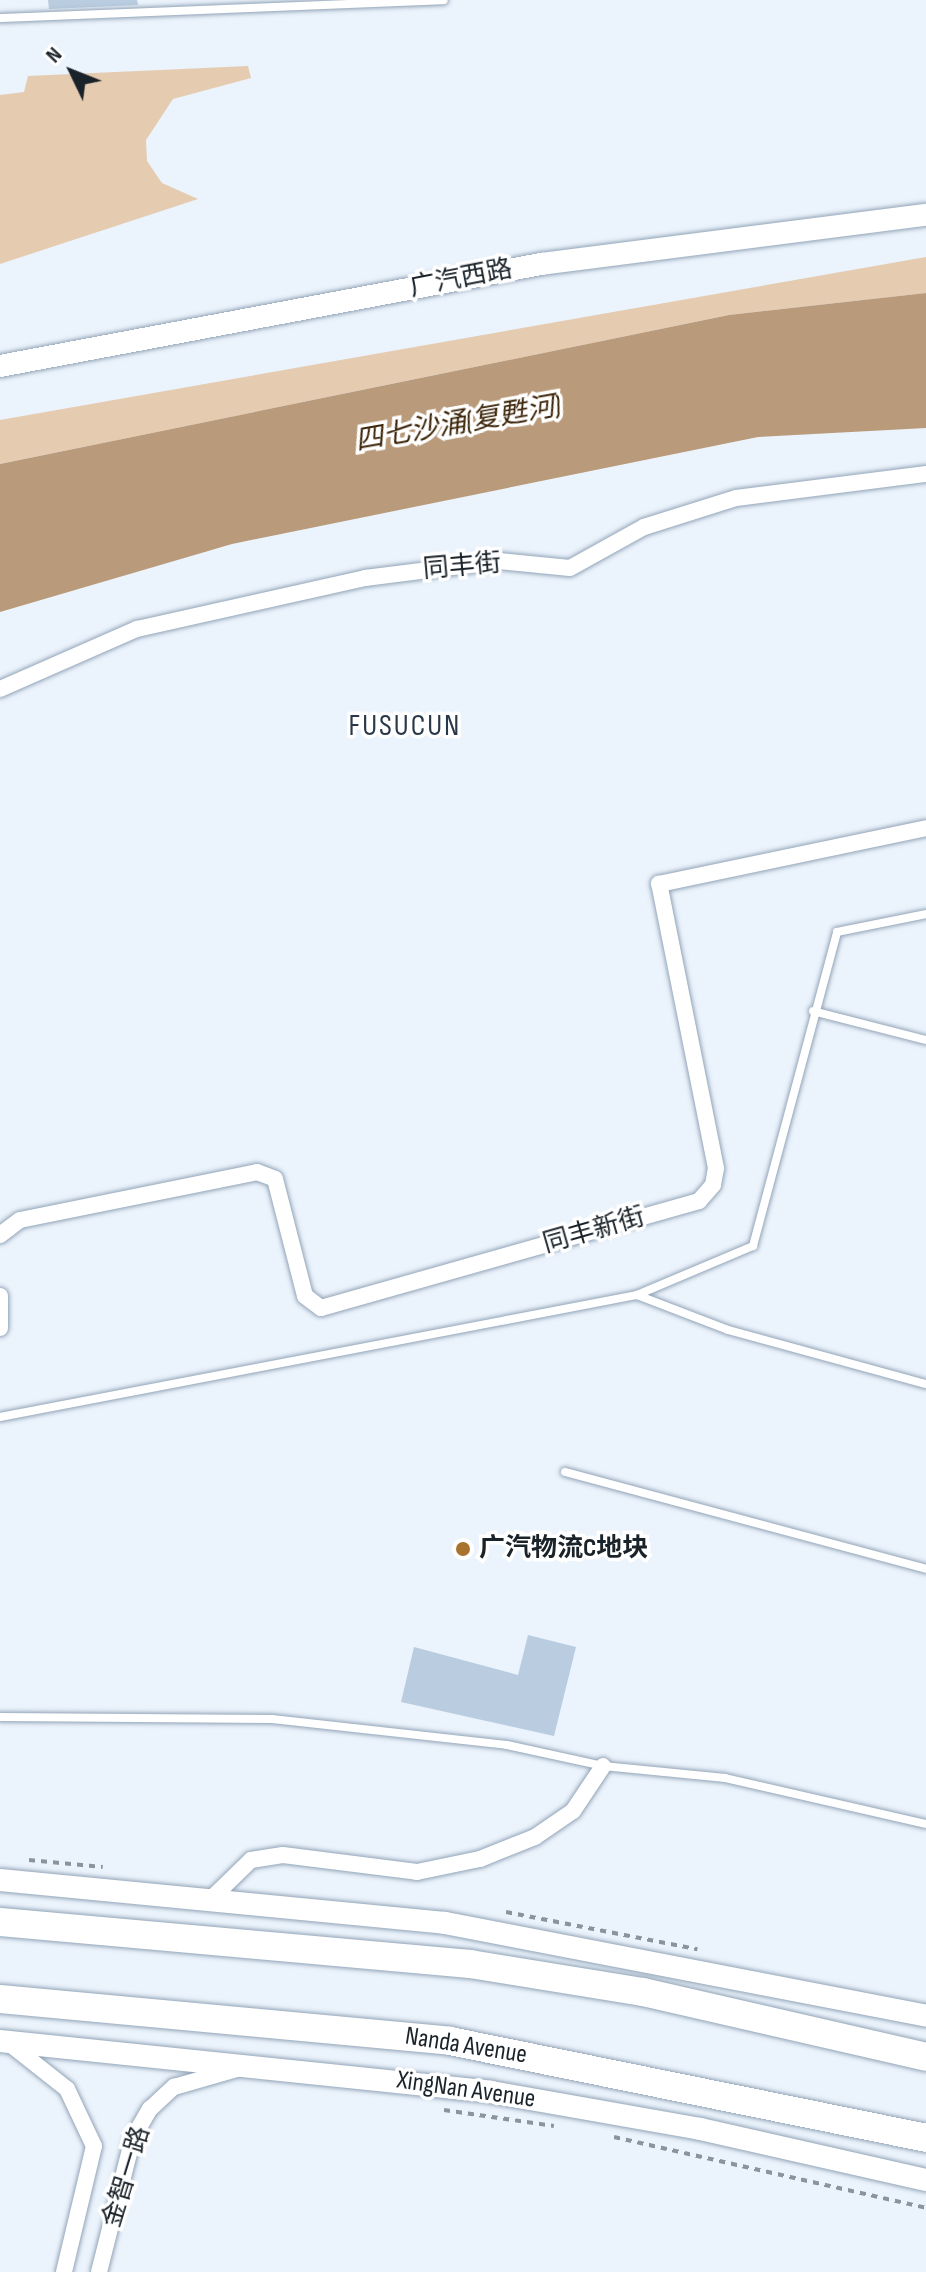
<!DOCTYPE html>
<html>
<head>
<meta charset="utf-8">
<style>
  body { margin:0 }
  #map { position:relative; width:926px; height:2272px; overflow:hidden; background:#ebf3fc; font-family:"Sofia Sans Condensed","Noto Sans SC",sans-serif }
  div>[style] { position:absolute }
  .green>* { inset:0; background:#e5cbb0 }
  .water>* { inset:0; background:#b99a7a }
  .building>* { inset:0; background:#b9cce0 }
  .path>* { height:4px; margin-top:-2px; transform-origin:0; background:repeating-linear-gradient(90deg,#8b939b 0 6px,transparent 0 12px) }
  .roads { filter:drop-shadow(0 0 2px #92a4b7) drop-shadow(0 0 2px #92a4b7) }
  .lane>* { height:8px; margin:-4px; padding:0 4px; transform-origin:4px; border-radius:4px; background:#fff }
  .street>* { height:16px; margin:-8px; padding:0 8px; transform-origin:8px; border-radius:8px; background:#fff }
  .secondary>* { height:22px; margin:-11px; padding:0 11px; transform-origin:11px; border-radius:11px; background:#fff }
  .highway>* { height:28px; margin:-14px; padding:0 14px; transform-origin:14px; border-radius:14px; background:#fff }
  .dots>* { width:22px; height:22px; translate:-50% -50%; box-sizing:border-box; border:4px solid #fff; border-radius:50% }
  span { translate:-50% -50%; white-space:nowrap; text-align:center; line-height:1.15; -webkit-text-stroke:7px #fff; paint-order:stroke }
  .street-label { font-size:26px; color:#1b232a }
  .poi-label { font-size:26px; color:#1b232a; font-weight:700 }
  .left { translate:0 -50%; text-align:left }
  .water-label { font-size:28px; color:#3c2509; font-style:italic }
  .quarter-label { font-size:30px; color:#293848; letter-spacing:2px }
  .north { position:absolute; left:32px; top:32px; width:80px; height:80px; -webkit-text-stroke:6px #fff; paint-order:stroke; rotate:313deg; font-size:22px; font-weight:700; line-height:32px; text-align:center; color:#1b232a }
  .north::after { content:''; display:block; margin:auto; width:28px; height:36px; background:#1b232a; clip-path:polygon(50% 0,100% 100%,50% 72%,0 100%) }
</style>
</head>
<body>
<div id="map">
  <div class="green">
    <div style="clip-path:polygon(248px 66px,251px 78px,173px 99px,146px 140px,147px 161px,162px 183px,198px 199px,0 264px,0 95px,24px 92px,28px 76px)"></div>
    <div style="clip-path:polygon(926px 257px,926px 293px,729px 315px,0 464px,0 420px)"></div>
  </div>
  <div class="water">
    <div style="clip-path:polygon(926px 293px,926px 428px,758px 437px,232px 544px,0 612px,0 464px,729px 315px)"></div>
  </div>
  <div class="building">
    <div style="clip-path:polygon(48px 0,137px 0,138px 5px,49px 9px)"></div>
    <div style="clip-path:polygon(528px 1635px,576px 1647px,554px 1736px,401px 1702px,414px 1647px,518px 1675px)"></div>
  </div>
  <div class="path">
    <div style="left:29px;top:1860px;width:74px;rotate:5.4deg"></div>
    <div style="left:506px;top:1912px;width:195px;rotate:11deg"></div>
    <div style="left:444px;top:2110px;width:111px;rotate:8.3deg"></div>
    <div style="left:614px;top:2137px;width:320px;rotate:12.8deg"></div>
  </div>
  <div class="roads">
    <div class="lane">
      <div style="left:0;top:18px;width:444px;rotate:-2.3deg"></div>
      <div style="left:813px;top:1011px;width:117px;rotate:14.4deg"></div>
      <div style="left:637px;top:1295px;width:97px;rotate:21deg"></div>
      <div style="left:728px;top:1330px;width:205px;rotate:15.3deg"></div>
      <div style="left:0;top:1417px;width:649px;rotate:-10.84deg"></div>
      <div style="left:637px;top:1295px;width:126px;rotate:-22.9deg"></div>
      <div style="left:753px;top:1246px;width:325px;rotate:-75deg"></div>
      <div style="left:837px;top:932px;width:91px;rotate:-11.4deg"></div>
      <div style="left:565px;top:1472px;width:374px;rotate:15deg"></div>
      <div style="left:0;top:1717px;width:272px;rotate:0.4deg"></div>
      <div style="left:272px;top:1719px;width:236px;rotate:6.3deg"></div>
      <div style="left:507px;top:1745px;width:98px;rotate:12.3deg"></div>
      <div style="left:603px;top:1766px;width:123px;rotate:5.6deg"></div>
      <div style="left:725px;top:1778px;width:206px;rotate:12.9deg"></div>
    </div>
    <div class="street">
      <div style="left:0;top:689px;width:150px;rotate:-23.7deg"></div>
      <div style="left:137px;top:629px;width:234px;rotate:-12.6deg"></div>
      <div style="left:365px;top:578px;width:135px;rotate:-7.2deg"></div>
      <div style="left:499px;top:561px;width:71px;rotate:5.6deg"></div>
      <div style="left:570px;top:568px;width:85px;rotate:-29deg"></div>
      <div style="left:644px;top:527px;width:96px;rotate:-17.5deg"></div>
      <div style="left:736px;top:498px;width:192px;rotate:-7.2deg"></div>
      <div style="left:0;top:1235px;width:25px;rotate:-37deg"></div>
      <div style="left:20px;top:1220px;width:242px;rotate:-11.4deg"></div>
      <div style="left:257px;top:1172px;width:19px;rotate:21deg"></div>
      <div style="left:275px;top:1179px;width:121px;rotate:75.6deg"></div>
      <div style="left:305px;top:1296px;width:20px;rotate:37deg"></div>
      <div style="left:321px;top:1308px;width:393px;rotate:-15.8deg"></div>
      <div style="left:699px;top:1201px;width:21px;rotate:-49deg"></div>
      <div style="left:713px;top:1185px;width:17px;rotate:-80deg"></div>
      <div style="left:716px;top:1168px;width:290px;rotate:-101.3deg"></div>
      <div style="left:659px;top:884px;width:273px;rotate:-11.8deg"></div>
      <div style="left:0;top:1296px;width:32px;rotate:90deg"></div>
      <div style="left:211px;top:1899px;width:56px;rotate:-44.3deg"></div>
      <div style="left:251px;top:1860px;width:32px;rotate:-9deg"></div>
      <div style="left:283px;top:1855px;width:135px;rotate:7.2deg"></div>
      <div style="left:417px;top:1872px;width:64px;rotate:-11.7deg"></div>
      <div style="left:480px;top:1859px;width:59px;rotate:-21.8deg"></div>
      <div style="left:535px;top:1837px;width:46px;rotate:-34.4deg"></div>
      <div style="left:573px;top:1811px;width:54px;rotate:-56.3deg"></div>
      <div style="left:10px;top:2044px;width:73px;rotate:38.3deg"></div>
      <div style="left:67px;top:2089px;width:63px;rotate:64.7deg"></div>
      <div style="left:94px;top:2146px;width:130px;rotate:103.4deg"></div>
      <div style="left:99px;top:2272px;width:138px;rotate:-75.8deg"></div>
      <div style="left:133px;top:2138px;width:34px;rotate:-60deg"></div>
      <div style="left:150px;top:2109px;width:33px;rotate:-43deg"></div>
      <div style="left:174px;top:2087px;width:66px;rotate:-15.9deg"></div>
    </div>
    <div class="secondary">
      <div style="left:0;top:366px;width:551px;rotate:-10.68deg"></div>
      <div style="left:541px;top:264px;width:388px;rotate:-7.3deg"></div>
      <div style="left:0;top:1880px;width:447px;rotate:5.5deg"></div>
      <div style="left:445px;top:1923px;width:490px;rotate:10.9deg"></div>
      <div style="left:0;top:2041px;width:494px;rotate:5.9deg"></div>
      <div style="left:491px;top:2092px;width:212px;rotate:10deg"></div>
      <div style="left:700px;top:2129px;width:232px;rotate:12.7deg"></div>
    </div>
    <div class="highway">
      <div style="left:0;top:1922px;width:472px;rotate:5.1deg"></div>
      <div style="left:470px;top:1964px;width:175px;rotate:9.2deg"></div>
      <div style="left:643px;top:1992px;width:290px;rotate:12.9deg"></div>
      <div style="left:0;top:1999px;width:452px;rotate:5.3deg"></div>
      <div style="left:450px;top:2041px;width:486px;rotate:11.5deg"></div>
    </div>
  </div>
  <div class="dots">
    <div style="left:463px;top:1549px;background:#a8712d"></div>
  </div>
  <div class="street-label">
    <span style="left:461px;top:279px;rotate:-11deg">广汽西路</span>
    <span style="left:462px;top:567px;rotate:-5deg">同丰街</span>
    <span style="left:594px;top:1231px;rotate:-16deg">同丰新街</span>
    <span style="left:466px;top:2046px;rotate:9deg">Nanda Avenue</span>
    <span style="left:466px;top:2090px;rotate:8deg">XingNan Avenue</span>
    <span style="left:127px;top:2177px;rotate:-73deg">金智一路</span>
  </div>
  <div class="poi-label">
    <span class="left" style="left:479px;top:1549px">广汽物流C地块</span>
  </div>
  <div class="water-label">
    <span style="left:458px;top:424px;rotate:-10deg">四七沙涌(复甦河)</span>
  </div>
  <div class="quarter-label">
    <span style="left:405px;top:726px">FUSUCUN</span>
  </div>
  <div class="north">N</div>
</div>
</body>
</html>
